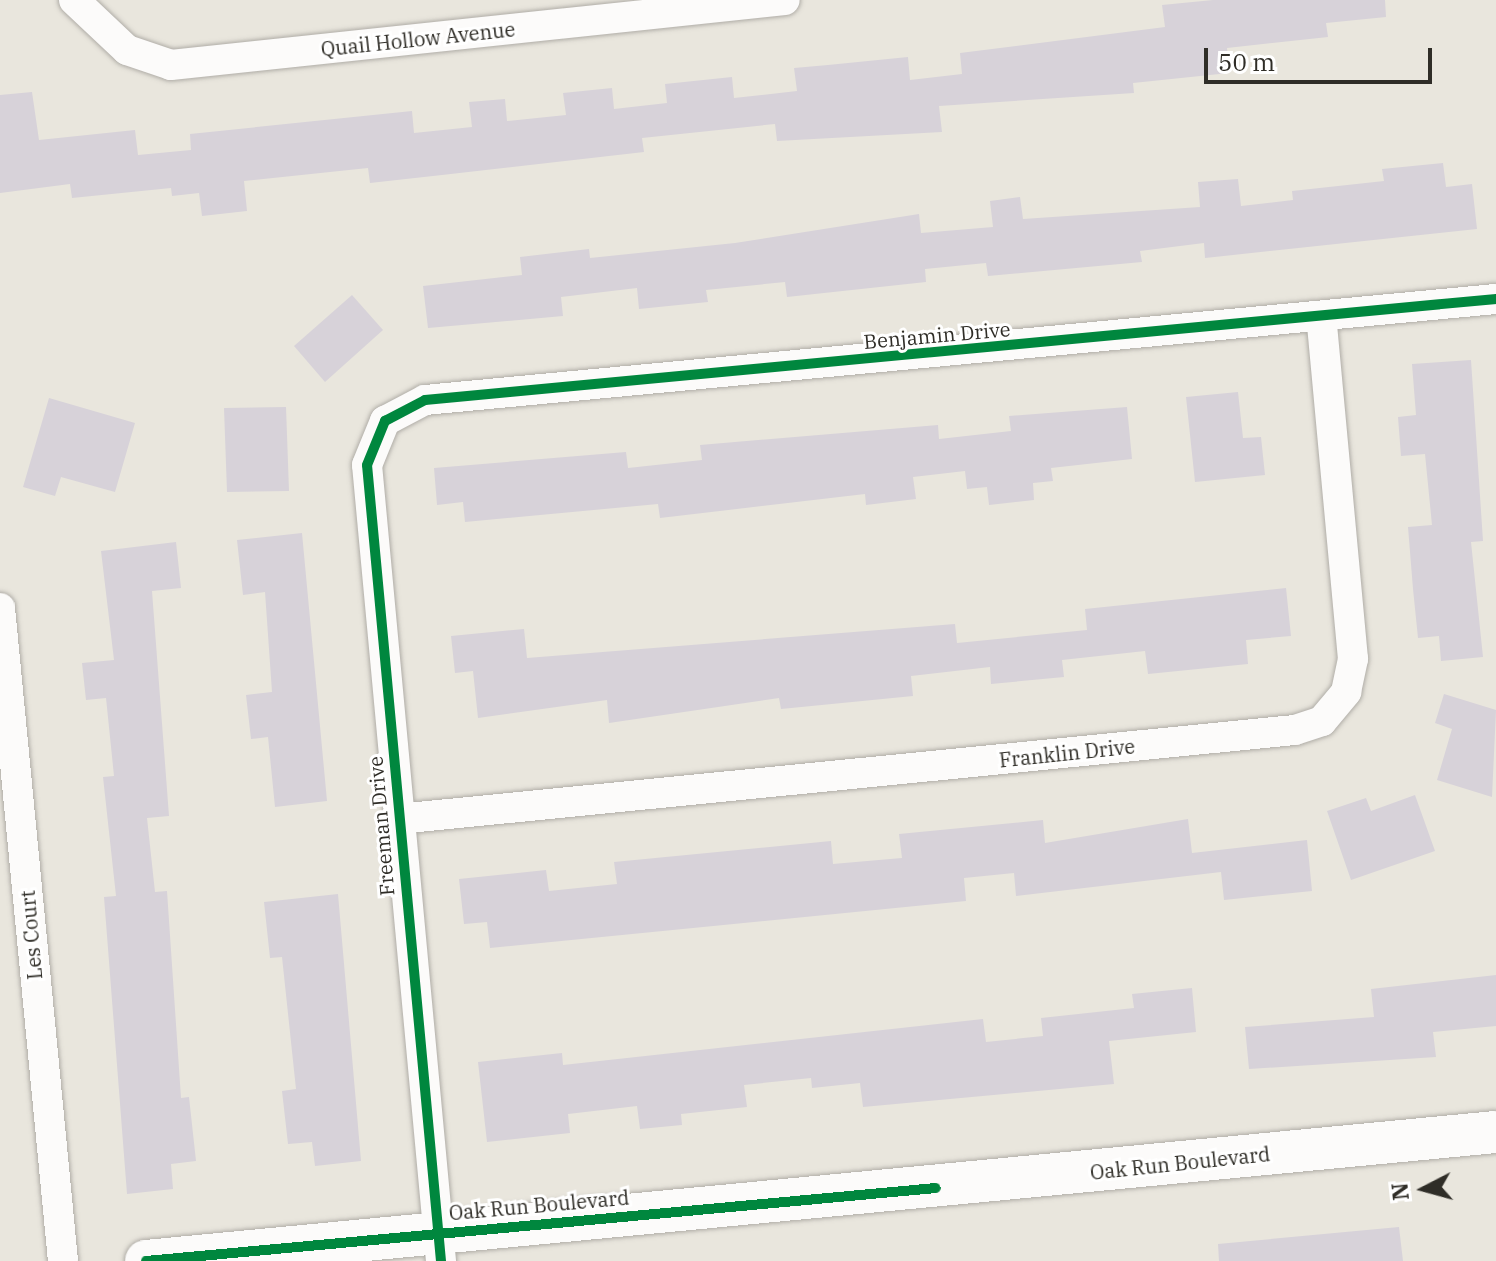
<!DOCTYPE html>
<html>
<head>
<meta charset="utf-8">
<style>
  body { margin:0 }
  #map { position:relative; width:1496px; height:1261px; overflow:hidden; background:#e9e6dd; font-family:"IBM Plex Serif",serif }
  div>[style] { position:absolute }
  .building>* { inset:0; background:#d7d2d9 }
  .roads { filter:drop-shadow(0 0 2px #b0ada7) drop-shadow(0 0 2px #b0ada7) }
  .street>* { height:30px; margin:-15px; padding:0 15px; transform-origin:15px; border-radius:15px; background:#fcfbfa }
  .secondary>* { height:42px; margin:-21px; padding:0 21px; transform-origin:21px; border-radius:21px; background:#fcfbfa }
  .cycleway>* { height:10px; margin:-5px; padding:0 5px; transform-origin:5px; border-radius:5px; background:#00873e }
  span { translate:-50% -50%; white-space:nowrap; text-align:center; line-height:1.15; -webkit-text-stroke:6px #fff; paint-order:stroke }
  .street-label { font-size:20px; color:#2f2d27 }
  .north { position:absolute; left:1384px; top:1149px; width:80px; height:80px; -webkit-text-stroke:6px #fff; paint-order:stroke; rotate:264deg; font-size:22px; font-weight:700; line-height:32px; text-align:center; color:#2f2d27 }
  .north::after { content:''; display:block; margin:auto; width:28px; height:36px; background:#2f2d27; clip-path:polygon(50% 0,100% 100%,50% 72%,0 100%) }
  .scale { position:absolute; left:1204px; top:48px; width:228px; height:36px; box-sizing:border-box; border:4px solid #2f2d27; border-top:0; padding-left:10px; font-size:24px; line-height:28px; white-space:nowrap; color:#2f2d27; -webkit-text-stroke:6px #fff; paint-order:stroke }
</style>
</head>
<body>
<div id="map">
  <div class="building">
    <div style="clip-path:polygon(1213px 0,1385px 0,1386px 17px,1326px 23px,1328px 37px,1227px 48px,1229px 73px,1133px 83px,1134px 93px,939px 106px,942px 132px,777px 141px,775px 124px,642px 138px,644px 152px,442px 175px,370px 183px,368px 168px,244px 181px,247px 211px,202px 216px,199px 193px,172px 196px,171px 188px,72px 198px,70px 184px,0 193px,0 95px,32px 92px,39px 140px,135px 130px,138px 155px,191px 150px,190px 134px,412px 111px,414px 133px,472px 127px,469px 102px,505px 99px,507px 121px,566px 115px,563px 93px,612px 88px,614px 109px,667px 103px,665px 84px,732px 77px,734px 98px,797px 91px,794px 68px,828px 65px,908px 57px,910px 80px,962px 74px,960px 53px,1165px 27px,1162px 5px)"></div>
    <div style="clip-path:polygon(1443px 163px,1446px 187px,1472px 184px,1477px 229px,1205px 258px,1204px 243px,1140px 251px,1142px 262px,988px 276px,986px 263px,925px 269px,926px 282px,787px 297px,785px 282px,706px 290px,708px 302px,639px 309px,637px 288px,561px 297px,563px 316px,428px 328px,423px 286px,522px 275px,520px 257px,589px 249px,590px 258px,735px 243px,919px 214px,921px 233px,993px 227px,990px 201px,1020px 197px,1023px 219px,1200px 207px,1198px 182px,1238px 179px,1241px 206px,1293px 200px,1292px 191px,1384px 181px,1382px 169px)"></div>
    <div style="clip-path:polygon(352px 295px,383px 330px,325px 382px,294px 346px)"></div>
    <div style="clip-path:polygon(1471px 360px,1483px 541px,1471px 542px,1483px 657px,1441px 661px,1439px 636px,1418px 638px,1413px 589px,1408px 527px,1432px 525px,1425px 454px,1401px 456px,1398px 417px,1416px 415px,1412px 364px)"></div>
    <div style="clip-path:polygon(1238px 392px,1243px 438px,1261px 437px,1265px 475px,1195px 482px,1186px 397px)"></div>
    <div style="clip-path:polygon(49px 398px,135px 423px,115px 492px,61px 477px,55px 496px,23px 487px)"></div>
    <div style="clip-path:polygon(286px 407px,289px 491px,227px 492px,224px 408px)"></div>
    <div style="clip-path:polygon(1127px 407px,1132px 459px,1051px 468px,1053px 481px,1033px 483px,1034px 500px,989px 505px,987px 487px,967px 489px,965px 471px,913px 477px,916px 499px,866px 505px,865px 494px,660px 518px,658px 504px,465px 522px,463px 502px,437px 505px,434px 468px,626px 452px,628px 468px,702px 460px,700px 445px,938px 425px,939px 439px,1011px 431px,1009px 416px)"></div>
    <div style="clip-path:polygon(302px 533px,327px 801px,275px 807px,268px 737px,251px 739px,246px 695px,272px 692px,265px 592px,243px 595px,237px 540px)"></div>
    <div style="clip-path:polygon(176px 542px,181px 588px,152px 591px,169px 816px,147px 818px,155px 892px,167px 891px,181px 1098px,189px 1097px,196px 1161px,171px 1164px,173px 1189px,127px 1194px,104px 897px,116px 896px,103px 777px,114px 776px,106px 698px,86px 700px,82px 663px,114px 660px,101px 551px)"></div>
    <div style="clip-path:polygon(1286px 588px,1291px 636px,1246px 640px,1248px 664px,1148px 674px,1145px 651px,1062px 660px,1064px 677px,991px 684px,990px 667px,911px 676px,913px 696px,781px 709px,779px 698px,609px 723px,607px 700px,478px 718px,473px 671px,455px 673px,451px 636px,524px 629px,527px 658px,955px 624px,957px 643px,1087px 630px,1085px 609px)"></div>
    <div style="clip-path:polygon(1444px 694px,1496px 710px,1492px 797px,1437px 780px,1452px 729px,1435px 723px)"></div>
    <div style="clip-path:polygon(1415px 795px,1435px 851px,1351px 880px,1327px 811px,1366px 798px,1371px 811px)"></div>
    <div style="clip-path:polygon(1188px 819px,1192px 853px,1307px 840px,1312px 891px,1224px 900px,1221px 872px,1016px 896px,1014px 873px,964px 878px,966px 901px,490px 948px,487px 922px,464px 924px,459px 879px,546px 870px,549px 891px,617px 884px,614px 862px,831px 841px,833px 864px,902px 858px,899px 834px,1043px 820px,1045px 843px)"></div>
    <div style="clip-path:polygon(338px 894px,361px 1161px,315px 1166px,312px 1142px,288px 1144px,282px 1091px,296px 1089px,282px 957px,270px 958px,264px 902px)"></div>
    <div style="clip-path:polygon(1496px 975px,1496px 1026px,1433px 1032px,1436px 1057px,1249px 1069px,1245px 1027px,1374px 1017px,1371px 989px)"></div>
    <div style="clip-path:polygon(1192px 988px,1196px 1032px,1109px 1041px,1114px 1084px,863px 1107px,860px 1083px,812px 1088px,811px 1078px,744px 1085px,747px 1107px,681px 1114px,682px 1125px,640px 1129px,637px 1106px,568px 1114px,570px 1133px,487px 1142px,478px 1062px,562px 1053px,563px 1065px,983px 1019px,986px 1042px,1043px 1036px,1041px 1018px,1134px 1008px,1132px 994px)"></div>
    <div style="clip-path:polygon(1399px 1227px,1403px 1261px,1219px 1261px,1218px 1244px)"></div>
  </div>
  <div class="roads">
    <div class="street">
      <div style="left:74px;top:0;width:73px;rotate:43.3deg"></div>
      <div style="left:127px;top:50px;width:46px;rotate:18.8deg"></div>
      <div style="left:171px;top:65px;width:617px;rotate:-6.04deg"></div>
      <div style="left:0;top:608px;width:656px;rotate:84.49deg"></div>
      <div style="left:398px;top:819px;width:901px;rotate:-5.67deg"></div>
      <div style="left:1295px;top:730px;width:28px;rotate:-18deg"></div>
      <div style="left:1322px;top:721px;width:38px;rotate:-50deg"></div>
      <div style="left:1346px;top:692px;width:34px;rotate:-78deg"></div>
      <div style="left:1353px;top:659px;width:343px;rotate:-95.3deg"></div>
      <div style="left:441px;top:1261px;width:799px;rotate:-95.31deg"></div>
      <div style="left:367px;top:465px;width:48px;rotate:-67.8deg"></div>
      <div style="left:385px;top:421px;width:45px;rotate:-27.7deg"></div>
      <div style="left:425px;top:400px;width:1076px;rotate:-5.39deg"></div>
    </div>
    <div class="secondary">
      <div style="left:146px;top:1261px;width:1356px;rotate:-5.46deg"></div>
    </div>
  </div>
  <div class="cycleway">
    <div style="left:146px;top:1261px;width:793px;rotate:-5.28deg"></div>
    <div style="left:441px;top:1261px;width:799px;rotate:-95.31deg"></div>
    <div style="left:367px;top:465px;width:48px;rotate:-67.8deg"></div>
    <div style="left:385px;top:421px;width:45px;rotate:-27.7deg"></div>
    <div style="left:425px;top:400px;width:1076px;rotate:-5.39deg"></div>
  </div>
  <div class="street-label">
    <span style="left:418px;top:39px;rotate:-6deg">Quail Hollow Avenue</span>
    <span style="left:937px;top:335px;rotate:-5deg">Benjamin Drive</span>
    <span style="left:1067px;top:753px;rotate:-6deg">Franklin Drive</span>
    <span style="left:381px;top:826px;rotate:-95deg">Freeman Drive</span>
    <span style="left:31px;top:935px;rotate:-95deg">Les Court</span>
    <span style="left:1180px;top:1163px;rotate:-6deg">Oak Run Boulevard</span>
    <span style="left:539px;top:1205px;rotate:-5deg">Oak Run Boulevard</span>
  </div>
  <div class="north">N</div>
  <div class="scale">50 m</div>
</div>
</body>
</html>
